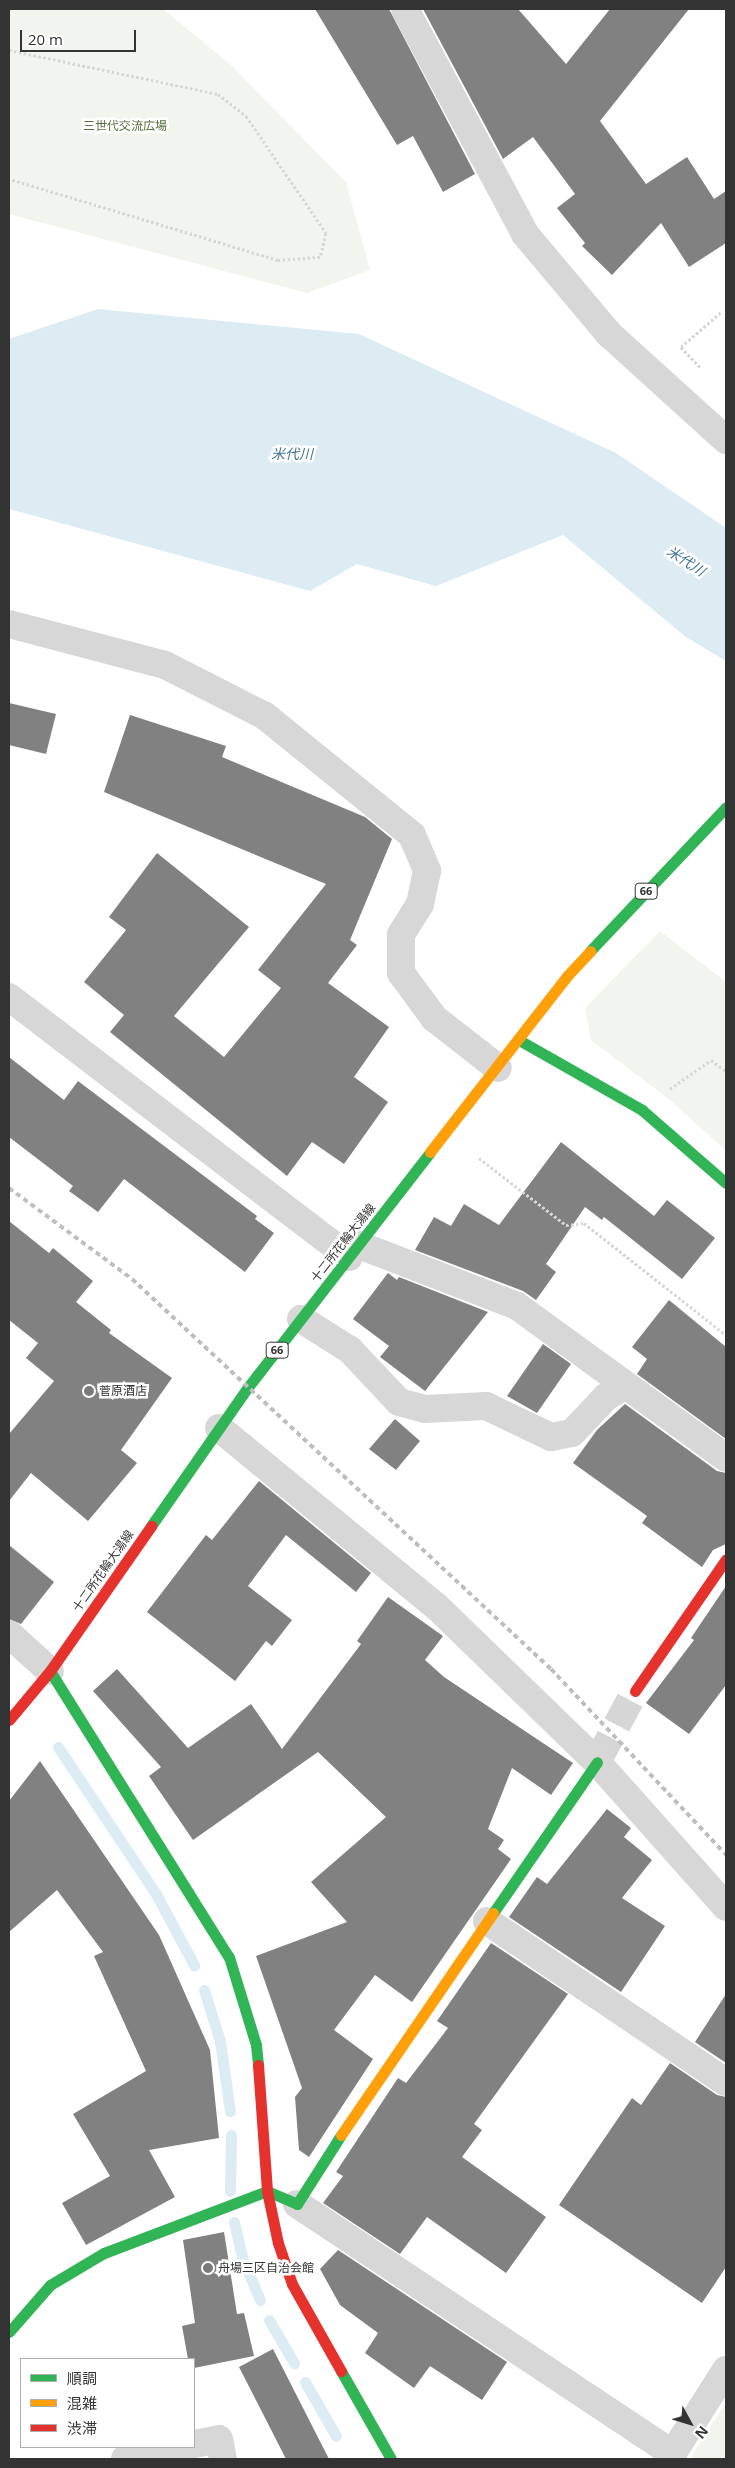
<!DOCTYPE html>
<html>
<head>
<meta charset="utf-8">
<style>
  body { margin:0 }
  #map { position:relative; width:735px; height:2468px; overflow:hidden; background:#fff; font-family:"Open Sans","Noto Sans JP",sans-serif }
  div>[style] { position:absolute }
  .green>* { inset:0; background:#f1f5ed }
  .water>* { inset:0; background:#ddebf3 }
  .stream>* { height:11px; margin:-5.5px; padding:0 5.5px; transform-origin:5.5px; border-radius:5.5px; background:#ddebf3 }
  .building>* { inset:0; background:#818181 }
  .secondary-tunnel>* { height:28px; margin-top:-14px; transform-origin:0; background:repeating-linear-gradient(90deg,#d6d6d6 0 28px,transparent 0 42px) }
  .path>* { height:3px; margin-top:-1.5px; transform-origin:0; background:repeating-linear-gradient(90deg,#d6d6d6 0 2.5px,transparent 0 5px) }
  .street>* { height:28px; margin:-14px; padding:0 14px; transform-origin:14px; border-radius:14px; background:#d7d7d7 }
  .fast>* { height:11px; margin:-5.5px; padding:0 5.5px; transform-origin:5.5px; border-radius:5.5px; background:#30b455 }
  .slow>* { height:11px; margin:-5.5px; padding:0 5.5px; transform-origin:5.5px; border-radius:5.5px; background:#ff9f0a }
  .jam>* { height:11px; margin:-5.5px; padding:0 5.5px; transform-origin:5.5px; border-radius:5.5px; background:#e5322d }
  .rail>* { height:4px; margin-top:-2px; transform-origin:0; background:repeating-linear-gradient(90deg,#bebebe 0 5px,transparent 0 9px) }
  .dots>* { width:14px; height:14px; translate:-50% -50%; box-sizing:border-box; border:2px solid #fff; border-radius:50% }
  span { translate:-50% -50%; white-space:nowrap; text-align:center; line-height:1.15; -webkit-text-stroke:5px #fff; paint-order:stroke }
  .shield-label span { padding:1px 4px; background:#fff; border:1px solid; border-radius:4px; -webkit-text-stroke-width:0 }
  .shield-label { font-size:11px; color:#333; font-weight:700 }
  .park-label { font-size:12px; color:#56703f }
  .street-label { font-size:12px; color:#333 }
  .poi-label { font-size:12px; color:#333 }
  .left { translate:0 -50%; text-align:left }
  .water-label { font-size:14px; color:#3f7597; font-style:italic }
  .frame { position:absolute; inset:0; border:10px solid #333; pointer-events:none }
  .legend { position:absolute; left:20px; top:2358px; width:175px; height:90px; box-sizing:border-box; background:#fff; border:1px solid #adadad; margin:0; padding:6px 9px; list-style:none; font-size:15px; color:#333 }
  .legend li { display:flex; align-items:center; gap:10px; height:25px }
  .legend b { width:25px; border:1px solid #adadad }
  .north { position:absolute; left:665px; top:2398px; width:50px; height:50px; -webkit-text-stroke:4px #fff; paint-order:stroke; rotate:129deg; font-size:14px; font-weight:700; line-height:20px; text-align:center; color:#333 }
  .north::after { content:''; display:block; margin:auto; width:18px; height:22px; background:#333; clip-path:polygon(50% 0,100% 100%,50% 72%,0 100%) }
  .scale { position:absolute; left:20px; top:30px; width:116px; height:22px; box-sizing:border-box; border:2px solid #333; border-top:0; padding-left:6px; font-size:15px; line-height:18px; white-space:nowrap; color:#333; -webkit-text-stroke:4px #fff; paint-order:stroke }
</style>
</head>
<body>
<div id="map">
  <div class="green">
    <div style="clip-path:polygon(9px 9px,163px 9px,232px 66px,346px 182px,370px 270px,307px 293px,9px 214px)"></div>
    <div style="clip-path:polygon(660px 931px,726px 982px,726px 1151px,670px 1100px,591px 1040px,585px 1008px)"></div>
    <div style="clip-path:polygon(726px 2402px,726px 2459px,695px 2459px,691px 2457px)"></div>
  </div>
  <div class="water">
    <div style="clip-path:polygon(98px 309px,359px 334px,616px 453px,726px 528px,726px 661px,686px 637px,563px 535px,436px 586px,357px 564px,310px 591px,9px 509px,9px 339px)"></div>
  </div>
  <div class="stream">
    <div style="left:58px;top:1747px;width:177px;rotate:56.3deg"></div>
    <div style="left:156px;top:1894px;width:81px;rotate:61.8deg"></div>
    <div style="left:204px;top:1990px;width:53px;rotate:72.6deg"></div>
    <div style="left:220px;top:2041px;width:71px;rotate:81.9deg"></div>
    <div style="left:230px;top:2191px;width:56px;rotate:-89deg"></div>
    <div style="left:234px;top:2222px;width:37px;rotate:77deg"></div>
    <div style="left:242px;top:2258px;width:46px;rotate:66.8deg"></div>
    <div style="left:269px;top:2320px;width:50px;rotate:59.8deg"></div>
    <div style="left:305px;top:2382px;width:62px;rotate:60.1deg"></div>
  </div>
  <div class="building">
    <div style="clip-path:polygon(315px 9px,389px 9px,475px 174px,443px 192px,413px 136px,397px 145px)"></div>
    <div style="clip-path:polygon(423px 9px,518px 9px,566px 64px,610px 9px,689px 9px,600px 121px,646px 184px,687px 157px,714px 199px,726px 191px,726px 243px,689px 267px,661px 223px,612px 275px,582px 246px,585px 243px,557px 208px,575px 194px,533px 137px,503px 159px)"></div>
    <div style="clip-path:polygon(9px 703px,56px 714px,46px 754px,9px 745px)"></div>
    <div style="clip-path:polygon(130px 715px,226px 746px,222px 757px,365px 817px,392px 839px,350px 940px,357px 945px,328px 983px,389px 1027px,354px 1077px,388px 1102px,344px 1164px,312px 1142px,287px 1176px,110px 1032px,124px 1015px,84px 982px,126px 930px,109px 917px,157px 853px,249px 927px,174px 1016px,224px 1057px,281px 988px,258px 970px,326px 884px,104px 792px)"></div>
    <div style="clip-path:polygon(9px 1057px,64px 1100px,78px 1081px,257px 1216px,255px 1219px,274px 1233px,245px 1272px,124px 1179px,98px 1212px,69px 1191px,73px 1186px,9px 1137px)"></div>
    <div style="clip-path:polygon(561px 1142px,654px 1216px,667px 1200px,715px 1238px,682px 1279px,604px 1217px,602px 1220px,585px 1207px,546px 1264px,556px 1272px,536px 1300px,523px 1291px,415px 1250px,434px 1217px,451px 1226px,464px 1204px,499px 1225px)"></div>
    <div style="clip-path:polygon(9px 1221px,49px 1253px,53px 1248px,93px 1281px,76px 1302px,111px 1330px,109px 1333px,172px 1378px,121px 1450px,137px 1463px,88px 1521px,31px 1473px,9px 1501px,9px 1434px,54px 1381px,26px 1358px,38px 1343px,9px 1320px)"></div>
    <div style="clip-path:polygon(388px 1273px,397px 1280px,399px 1277px,488px 1312px,425px 1391px,380px 1357px,389px 1346px,353px 1319px)"></div>
    <div style="clip-path:polygon(669px 1300px,726px 1347px,726px 1439px,637px 1374px,647px 1359px,632px 1347px)"></div>
    <div style="clip-path:polygon(543px 1344px,571px 1364px,537px 1413px,507px 1396px)"></div>
    <div style="clip-path:polygon(625px 1404px,717px 1471px,726px 1473px,726px 1544px,713px 1550px,702px 1567px,642px 1523px,647px 1516px,573px 1463px,597px 1430px)"></div>
    <div style="clip-path:polygon(395px 1419px,420px 1441px,396px 1470px,369px 1449px)"></div>
    <div style="clip-path:polygon(259px 1481px,371px 1573px,356px 1592px,286px 1535px,248px 1586px,292px 1620px,272px 1646px,266px 1641px,235px 1681px,147px 1612px,206px 1535px,212px 1540px)"></div>
    <div style="clip-path:polygon(9px 1545px,54px 1582px,21px 1624px,9px 1619px)"></div>
    <div style="clip-path:polygon(726px 1586px,726px 1685px,689px 1734px,646px 1703px,694px 1640px,691px 1638px)"></div>
    <div style="clip-path:polygon(388px 1597px,443px 1636px,425px 1660px,444px 1677px,573px 1763px,551px 1795px,512px 1768px,488px 1829px,504px 1840px,498px 1849px,511px 1859px,412px 2002px,375px 1975px,334px 2030px,373px 2059px,309px 2157px,299px 2150px,295px 2097px,302px 2088px,256px 1956px,347px 1922px,311px 1882px,386px 1817px,318px 1752px,193px 1840px,149px 1776px,161px 1767px,93px 1691px,117px 1669px,188px 1748px,251px 1704px,282px 1749px,361px 1644px,357px 1641px)"></div>
    <div style="clip-path:polygon(40px 1761px,159px 1935px,210px 2050px,219px 2138px,149px 2150px,175px 2197px,86px 2245px,62px 2203px,110px 2176px,73px 2114px,146px 2071px,94px 1956px,103px 1952px,57px 1890px,9px 1932px,9px 1801px)"></div>
    <div style="clip-path:polygon(607px 1809px,631px 1828px,624px 1837px,652px 1860px,622px 1898px,665px 1926px,621px 1992px,509px 1917px,537px 1877px,547px 1884px)"></div>
    <div style="clip-path:polygon(491px 1943px,568px 1994px,474px 2124px,482px 2130px,462px 2157px,546px 2217px,506px 2273px,427px 2217px,400px 2254px,323px 2203px,343px 2176px,336px 2172px,398px 2078px,406px 2083px,448px 2028px,437px 2021px)"></div>
    <div style="clip-path:polygon(726px 1994px,726px 2063px,695px 2042px)"></div>
    <div style="clip-path:polygon(670px 2063px,717px 2095px,726px 2097px,726px 2267px,702px 2303px,559px 2205px,632px 2098px,641px 2105px)"></div>
    <div style="clip-path:polygon(224px 2232px,237px 2314px,244px 2313px,254px 2356px,194px 2368px,194px 2359px,188px 2359px,182px 2326px,195px 2323px,183px 2240px)"></div>
    <div style="clip-path:polygon(338px 2250px,507px 2362px,482px 2400px,430px 2366px,414px 2388px,365px 2353px,378px 2333px,340px 2305px,320px 2269px)"></div>
    <div style="clip-path:polygon(273px 2349px,329px 2459px,286px 2459px,239px 2367px)"></div>
  </div>
  <div class="secondary-tunnel">
    <div style="left:597px;top:1762px;width:81px;rotate:-61.8deg"></div>
  </div>
  <div class="path">
    <div style="left:9px;top:50px;width:214px;rotate:11.9deg"></div>
    <div style="left:218px;top:94px;width:36px;rotate:38deg"></div>
    <div style="left:246px;top:116px;width:142px;rotate:55.6deg"></div>
    <div style="left:326px;top:233px;width:25px;rotate:104deg"></div>
    <div style="left:320px;top:257px;width:42px;rotate:175.9deg"></div>
    <div style="left:278px;top:260px;width:281px;rotate:-163.2deg"></div>
    <div style="left:700px;top:367px;width:28px;rotate:-134deg"></div>
    <div style="left:681px;top:347px;width:53px;rotate:-41.2deg"></div>
    <div style="left:670px;top:1089px;width:50px;rotate:-35.3deg"></div>
    <div style="left:711px;top:1060px;width:19px;rotate:36deg"></div>
    <div style="left:479px;top:1158px;width:110px;rotate:37.6deg"></div>
    <div style="left:566px;top:1225px;width:18px;rotate:-6deg"></div>
    <div style="left:584px;top:1223px;width:181px;rotate:38.3deg"></div>
  </div>
  <div class="street">
    <div style="left:405px;top:9px;width:255px;rotate:61.9deg"></div>
    <div style="left:525px;top:234px;width:131px;rotate:50deg"></div>
    <div style="left:609px;top:334px;width:158px;rotate:42.2deg"></div>
    <div style="left:9px;top:624px;width:161px;rotate:14.7deg"></div>
    <div style="left:165px;top:665px;width:112px;rotate:27deg"></div>
    <div style="left:265px;top:716px;width:189px;rotate:39deg"></div>
    <div style="left:412px;top:835px;width:39px;rotate:67deg"></div>
    <div style="left:427px;top:871px;width:34px;rotate:102deg"></div>
    <div style="left:420px;top:904px;width:36px;rotate:122deg"></div>
    <div style="left:401px;top:935px;width:38px;rotate:90deg"></div>
    <div style="left:401px;top:973px;width:56px;rotate:53.7deg"></div>
    <div style="left:434px;top:1018px;width:81px;rotate:38deg"></div>
    <div style="left:9px;top:997px;width:428px;rotate:37.4deg"></div>
    <div style="left:359px;top:1245px;width:169px;rotate:21.1deg"></div>
    <div style="left:517px;top:1306px;width:258px;rotate:36deg"></div>
    <div style="left:301px;top:1319px;width:58px;rotate:32.3deg"></div>
    <div style="left:350px;top:1350px;width:71px;rotate:46.7deg"></div>
    <div style="left:399px;top:1402px;width:27px;rotate:15deg"></div>
    <div style="left:425px;top:1409px;width:61px;rotate:-2.8deg"></div>
    <div style="left:486px;top:1406px;width:72px;rotate:25.5deg"></div>
    <div style="left:551px;top:1437px;width:21px;rotate:-11deg"></div>
    <div style="left:572px;top:1433px;width:50px;rotate:-46.6deg"></div>
    <div style="left:606px;top:1397px;width:23px;rotate:-31deg"></div>
    <div style="left:219px;top:1428px;width:281px;rotate:39.4deg"></div>
    <div style="left:436px;top:1606px;width:224px;rotate:44.1deg"></div>
    <div style="left:597px;top:1762px;width:194px;rotate:48.3deg"></div>
    <div style="left:9px;top:1634px;width:55px;rotate:42.1deg"></div>
    <div style="left:487px;top:1921px;width:288px;rotate:34deg"></div>
    <div style="left:297px;top:2204px;width:452px;rotate:33.6deg"></div>
    <div style="left:194px;top:2444px;width:25px;rotate:-11deg"></div>
    <div style="left:219px;top:2439px;width:20px;rotate:79deg"></div>
    <div style="left:125px;top:2459px;width:59px;rotate:-11.7deg"></div>
    <div style="left:669px;top:2459px;width:106px;rotate:-57.4deg"></div>
  </div>
  <div class="fast">
    <div style="left:590px;top:951px;width:198px;rotate:-46.6deg"></div>
    <div style="left:519px;top:1040px;width:142px;rotate:29.6deg"></div>
    <div style="left:642px;top:1110px;width:111px;rotate:41deg"></div>
    <div style="left:151px;top:1526px;width:169px;rotate:-55.1deg"></div>
    <div style="left:248px;top:1387px;width:297px;rotate:-52.2deg"></div>
    <div style="left:50px;top:1671px;width:337px;rotate:58deg"></div>
    <div style="left:229px;top:1957px;width:92px;rotate:72.9deg"></div>
    <div style="left:256px;top:2045px;width:20px;rotate:84deg"></div>
    <div style="left:493px;top:1913px;width:183px;rotate:-55.4deg"></div>
    <div style="left:9px;top:2332px;width:62px;rotate:-48.9deg"></div>
    <div style="left:50px;top:2285px;width:63px;rotate:-30.7deg"></div>
    <div style="left:104px;top:2253px;width:174px;rotate:-20.8deg"></div>
    <div style="left:267px;top:2191px;width:33px;rotate:23deg"></div>
    <div style="left:297px;top:2204px;width:82px;rotate:-57.5deg"></div>
    <div style="left:341px;top:2371px;width:101px;rotate:60.4deg"></div>
  </div>
  <div class="slow">
    <div style="left:430px;top:1152px;width:223px;rotate:-52.1deg"></div>
    <div style="left:567px;top:976px;width:34px;rotate:-47deg"></div>
    <div style="left:341px;top:2135px;width:269px;rotate:-55.6deg"></div>
  </div>
  <div class="jam">
    <div style="left:635px;top:1691px;width:160px;rotate:-55.4deg"></div>
    <div style="left:9px;top:1720px;width:64px;rotate:-50.1deg"></div>
    <div style="left:50px;top:1671px;width:177px;rotate:-55.1deg"></div>
    <div style="left:258px;top:2065px;width:126px;rotate:85.9deg"></div>
    <div style="left:267px;top:2191px;width:53px;rotate:78.1deg"></div>
    <div style="left:278px;top:2243px;width:43px;rotate:71.1deg"></div>
    <div style="left:292px;top:2284px;width:100px;rotate:60.6deg"></div>
  </div>
  <div class="rail">
    <div style="left:9px;top:1188px;width:153px;rotate:36.5deg"></div>
    <div style="left:132px;top:1279px;width:572px;rotate:42.95deg"></div>
    <div style="left:551px;top:1669px;width:255px;rotate:46.7deg"></div>
  </div>
  <div class="dots">
    <div style="left:89px;top:1391px;background:#7a7a7a"></div>
    <div style="left:208px;top:2268px;background:#7a7a7a"></div>
  </div>
  <div class="shield-label">
    <span style="left:646px;top:891px">66</span>
    <span style="left:277px;top:1350px">66</span>
  </div>
  <div class="park-label">
    <span style="left:125px;top:126px">三世代交流広場</span>
  </div>
  <div class="street-label">
    <span style="left:343px;top:1243px;rotate:-52deg">十二所花輪大湯線</span>
    <span style="left:103px;top:1571px;rotate:-55deg">十二所花輪大湯線</span>
  </div>
  <div class="poi-label">
    <span class="left" style="left:99px;top:1391px">菅原酒店</span>
    <span class="left" style="left:218px;top:2268px">舟場三区自治会館</span>
  </div>
  <div class="water-label">
    <span style="left:292px;top:454px">米代川</span>
    <span style="left:686px;top:561px;rotate:33deg">米代川</span>
  </div>
  <div class="frame"></div>
  <ul class="legend">
  <li><b style="height:6px;background:#30b455"></b>順調</li>
  <li><b style="height:6px;background:#ff9f0a"></b>混雑</li>
  <li><b style="height:6px;background:#e5322d"></b>渋滞</li>
  </ul>
  <div class="north">N</div>
  <div class="scale">20 m</div>
</div>
</body>
</html>
